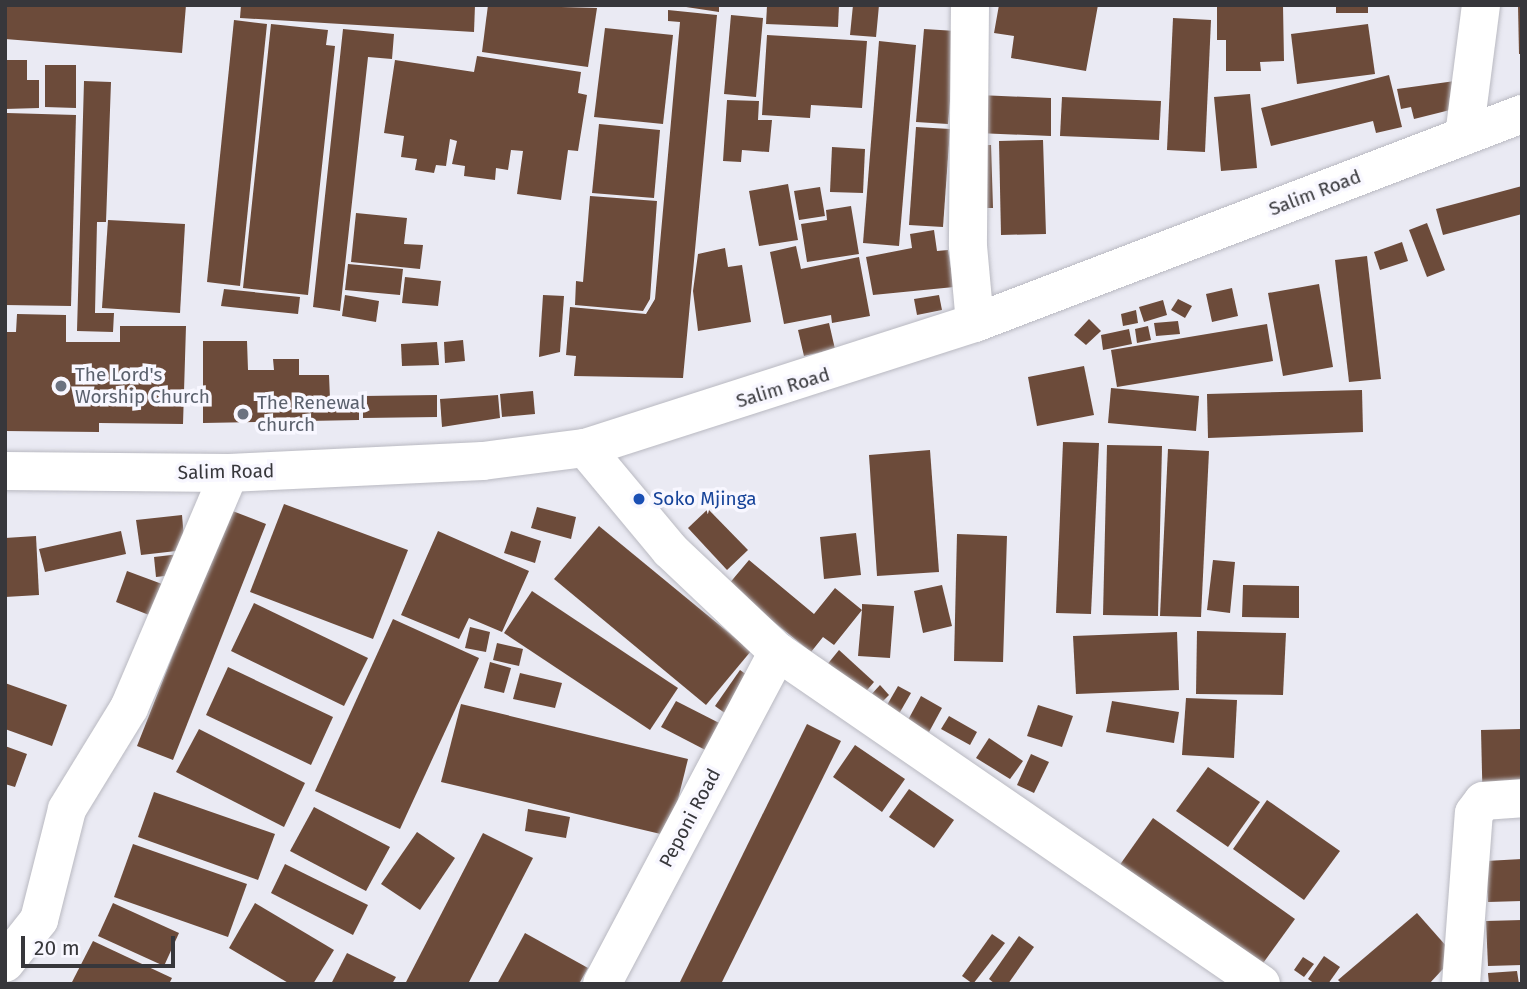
<!DOCTYPE html>
<html>
<head>
<meta charset="utf-8">
<style>
  body { margin:0 }
  #map { position:relative; width:1527px; height:989px; overflow:hidden; background:#eaeaf3; font-family:"Fira Sans",sans-serif }
  div>[style] { position:absolute }
  .building>* { inset:0; background:#6c4b3a }
  .roads { filter:drop-shadow(0 0 2px #b9b9c1) drop-shadow(0 0 2px #b9b9c1) }
  .minor>* { height:38px; margin:-19px; padding:0 19px; transform-origin:19px; border-radius:19px; background:#fff }
  .dots>* { width:19px; height:19px; translate:-50% -50%; box-sizing:border-box; border:4px solid #f8f7ff; border-radius:50% }
  span { translate:-50% -50%; white-space:nowrap; text-align:center; line-height:1.15; -webkit-text-stroke:7px #f8f7ff; paint-order:stroke }
  .street-label { font-size:19px; color:#37373b }
  .worship-label { font-size:19px; color:#5b616d }
  .left { translate:0 -50%; text-align:left }
  .transit-label { font-size:19px; color:#164399 }
  .frame { position:absolute; inset:0; border:7px solid #37373b; pointer-events:none }
  .scale { position:absolute; left:21px; top:936px; width:154px; height:32px; box-sizing:border-box; border:4px solid #37373b; border-top:0; padding-left:9px; font-size:21px; line-height:24px; white-space:nowrap; color:#37373b; -webkit-text-stroke:5px #f8f7ff; paint-order:stroke }
</style>
</head>
<body>
<div id="map">
  <div class="building">
    <div style="clip-path:polygon(5px 5px,186px 5px,182px 53px,5px 39px)"></div>
    <div style="clip-path:polygon(241px 5px,475px 5px,474px 32px,240px 18px)"></div>
    <div style="clip-path:polygon(488px 5px,597px 8px,588px 67px,482px 52px)"></div>
    <div style="clip-path:polygon(673px 5px,719px 5px,719px 12px)"></div>
    <div style="clip-path:polygon(839px 5px,838px 27px,766px 24px,767px 6px)"></div>
    <div style="clip-path:polygon(853px 5px,879px 5px,876px 37px,850px 35px)"></div>
    <div style="clip-path:polygon(999px 5px,1098px 5px,1086px 71px,1011px 58px,1014px 36px,994px 33px)"></div>
    <div style="clip-path:polygon(1217px 5px,1283px 5px,1284px 61px,1260px 62px,1261px 71px,1226px 71px,1226px 40px,1217px 40px)"></div>
    <div style="clip-path:polygon(1336px 5px,1368px 5px,1368px 13px,1336px 13px)"></div>
    <div style="clip-path:polygon(1518px 5px,1522px 5px,1522px 54px,1519px 54px)"></div>
    <div style="clip-path:polygon(668px 10px,717px 15px,683px 378px,574px 376px,576px 356px,566px 355px,570px 307px,646px 314px,655px 299px,680px 22px,668px 21px)"></div>
    <div style="clip-path:polygon(731px 15px,763px 18px,756px 97px,724px 94px)"></div>
    <div style="clip-path:polygon(1173px 18px,1211px 20px,1205px 152px,1167px 150px)"></div>
    <div style="clip-path:polygon(234px 20px,267px 24px,240px 286px,207px 282px)"></div>
    <div style="clip-path:polygon(271px 24px,328px 30px,326px 45px,335px 46px,308px 295px,243px 288px)"></div>
    <div style="clip-path:polygon(1368px 24px,1375px 74px,1297px 84px,1291px 34px)"></div>
    <div style="clip-path:polygon(605px 28px,673px 35px,663px 124px,594px 117px)"></div>
    <div style="clip-path:polygon(343px 29px,394px 34px,392px 59px,368px 57px,340px 311px,313px 307px)"></div>
    <div style="clip-path:polygon(924px 29px,956px 31px,948px 124px,916px 122px)"></div>
    <div style="clip-path:polygon(767px 35px,867px 41px,862px 108px,811px 105px,810px 118px,762px 115px)"></div>
    <div style="clip-path:polygon(879px 41px,916px 45px,899px 246px,863px 243px)"></div>
    <div style="clip-path:polygon(477px 56px,581px 72px,578px 93px,587px 95px,578px 151px,568px 150px,561px 200px,517px 194px,523px 151px,511px 150px,508px 170px,496px 168px,495px 180px,464px 176px,465px 166px,452px 164px,457px 141px,450px 139px,446px 166px,436px 165px,434px 173px,415px 170px,417px 159px,401px 157px,404px 136px,384px 133px,395px 60px,474px 72px)"></div>
    <div style="clip-path:polygon(5px 60px,27px 60px,27px 80px,39px 80px,39px 108px,5px 109px)"></div>
    <div style="clip-path:polygon(45px 65px,76px 65px,76px 108px,45px 107px)"></div>
    <div style="clip-path:polygon(1389px 75px,1402px 127px,1376px 133px,1373px 121px,1271px 146px,1261px 108px)"></div>
    <div style="clip-path:polygon(84px 81px,111px 82px,106px 222px,97px 222px,95px 313px,114px 313px,113px 332px,77px 331px)"></div>
    <div style="clip-path:polygon(1455px 81px,1462px 107px,1414px 119px,1411px 107px,1401px 109px,1397px 89px)"></div>
    <div style="clip-path:polygon(1250px 94px,1257px 168px,1221px 171px,1214px 97px)"></div>
    <div style="clip-path:polygon(979px 95px,1051px 98px,1051px 136px,977px 133px)"></div>
    <div style="clip-path:polygon(1062px 97px,1161px 101px,1159px 140px,1060px 136px)"></div>
    <div style="clip-path:polygon(727px 100px,759px 101px,758px 120px,772px 120px,769px 152px,742px 150px,741px 162px,723px 161px)"></div>
    <div style="clip-path:polygon(7px 113px,76px 115px,71px 306px,5px 305px)"></div>
    <div style="clip-path:polygon(599px 124px,660px 130px,654px 198px,592px 193px)"></div>
    <div style="clip-path:polygon(916px 127px,950px 129px,943px 227px,909px 225px)"></div>
    <div style="clip-path:polygon(1043px 140px,1046px 234px,1001px 235px,999px 141px)"></div>
    <div style="clip-path:polygon(974px 145px,991px 145px,993px 208px,976px 208px)"></div>
    <div style="clip-path:polygon(832px 147px,865px 149px,863px 193px,830px 192px)"></div>
    <div style="clip-path:polygon(788px 184px,798px 240px,759px 246px,749px 191px)"></div>
    <div style="clip-path:polygon(1522px 186px,1522px 214px,1443px 235px,1436px 209px)"></div>
    <div style="clip-path:polygon(820px 187px,825px 216px,799px 220px,794px 191px)"></div>
    <div style="clip-path:polygon(590px 196px,657px 201px,650px 299px,643px 311px,575px 305px,576px 281px,583px 282px)"></div>
    <div style="clip-path:polygon(851px 206px,859px 254px,807px 262px,801px 224px,827px 220px,826px 210px)"></div>
    <div style="clip-path:polygon(356px 213px,407px 218px,404px 244px,423px 245px,420px 269px,351px 262px)"></div>
    <div style="clip-path:polygon(108px 220px,185px 224px,180px 313px,102px 308px)"></div>
    <div style="clip-path:polygon(1427px 223px,1445px 270px,1427px 277px,1409px 230px)"></div>
    <div style="clip-path:polygon(934px 230px,937px 251px,948px 250px,954px 287px,873px 295px,866px 257px,912px 248px,910px 234px)"></div>
    <div style="clip-path:polygon(1402px 242px,1408px 261px,1380px 270px,1374px 252px)"></div>
    <div style="clip-path:polygon(796px 246px,801px 269px,859px 257px,870px 316px,832px 323px,831px 315px,784px 324px,770px 252px)"></div>
    <div style="clip-path:polygon(725px 248px,728px 267px,742px 265px,751px 322px,698px 331px,693px 291px,698px 254px)"></div>
    <div style="clip-path:polygon(1367px 256px,1381px 379px,1349px 382px,1335px 260px)"></div>
    <div style="clip-path:polygon(348px 264px,403px 269px,400px 295px,345px 290px)"></div>
    <div style="clip-path:polygon(405px 277px,441px 281px,438px 306px,402px 303px)"></div>
    <div style="clip-path:polygon(1319px 284px,1333px 367px,1283px 376px,1268px 293px)"></div>
    <div style="clip-path:polygon(1232px 288px,1238px 316px,1212px 322px,1206px 294px)"></div>
    <div style="clip-path:polygon(224px 289px,300px 297px,298px 314px,221px 306px)"></div>
    <div style="clip-path:polygon(345px 295px,379px 301px,376px 322px,342px 316px)"></div>
    <div style="clip-path:polygon(543px 295px,564px 296px,560px 352px,539px 357px)"></div>
    <div style="clip-path:polygon(939px 295px,942px 310px,917px 315px,914px 299px)"></div>
    <div style="clip-path:polygon(1178px 299px,1192px 306px,1185px 318px,1171px 310px)"></div>
    <div style="clip-path:polygon(1163px 300px,1167px 315px,1144px 322px,1139px 307px)"></div>
    <div style="clip-path:polygon(1136px 310px,1138px 323px,1123px 326px,1121px 314px)"></div>
    <div style="clip-path:polygon(17px 314px,66px 315px,66px 342px,120px 342px,120px 326px,186px 326px,183px 424px,99px 423px,99px 432px,5px 431px,5px 332px,16px 332px)"></div>
    <div style="clip-path:polygon(1089px 319px,1101px 331px,1086px 345px,1074px 335px)"></div>
    <div style="clip-path:polygon(1178px 321px,1180px 334px,1156px 336px,1154px 323px)"></div>
    <div style="clip-path:polygon(829px 323px,835px 349px,804px 356px,798px 330px)"></div>
    <div style="clip-path:polygon(1267px 324px,1273px 361px,1117px 387px,1111px 350px)"></div>
    <div style="clip-path:polygon(1148px 326px,1151px 340px,1137px 343px,1135px 329px)"></div>
    <div style="clip-path:polygon(1129px 329px,1132px 344px,1103px 350px,1101px 335px)"></div>
    <div style="clip-path:polygon(463px 340px,465px 361px,445px 363px,444px 342px)"></div>
    <div style="clip-path:polygon(203px 341px,247px 341px,248px 370px,274px 370px,273px 359px,299px 359px,299px 375px,329px 375px,330px 399px,359px 398px,359px 420px,203px 423px)"></div>
    <div style="clip-path:polygon(437px 342px,439px 365px,402px 366px,401px 344px)"></div>
    <div style="clip-path:polygon(1084px 366px,1094px 415px,1037px 426px,1028px 377px)"></div>
    <div style="clip-path:polygon(1111px 388px,1199px 396px,1196px 431px,1108px 423px)"></div>
    <div style="clip-path:polygon(1362px 390px,1363px 432px,1208px 438px,1207px 394px)"></div>
    <div style="clip-path:polygon(533px 391px,535px 414px,502px 417px,500px 394px)"></div>
    <div style="clip-path:polygon(437px 395px,437px 417px,363px 418px,363px 396px)"></div>
    <div style="clip-path:polygon(498px 395px,500px 418px,442px 427px,440px 399px)"></div>
    <div style="clip-path:polygon(1063px 442px,1099px 443px,1091px 614px,1056px 613px)"></div>
    <div style="clip-path:polygon(1107px 445px,1162px 446px,1158px 616px,1103px 615px)"></div>
    <div style="clip-path:polygon(1168px 449px,1209px 451px,1201px 617px,1160px 616px)"></div>
    <div style="clip-path:polygon(930px 450px,939px 572px,877px 576px,869px 455px)"></div>
    <div style="clip-path:polygon(284px 504px,408px 550px,373px 639px,250px 592px)"></div>
    <div style="clip-path:polygon(537px 507px,576px 517px,571px 539px,531px 528px)"></div>
    <div style="clip-path:polygon(708px 509px,748px 550px,727px 570px,688px 528px)"></div>
    <div style="clip-path:polygon(230px 510px,266px 524px,173px 760px,137px 746px)"></div>
    <div style="clip-path:polygon(182px 515px,185px 550px,141px 555px,136px 520px)"></div>
    <div style="clip-path:polygon(599px 526px,751px 651px,706px 705px,554px 579px)"></div>
    <div style="clip-path:polygon(121px 531px,126px 554px,45px 572px,39px 549px)"></div>
    <div style="clip-path:polygon(438px 531px,529px 571px,502px 632px,469px 618px,459px 639px,401px 615px)"></div>
    <div style="clip-path:polygon(511px 531px,541px 541px,535px 563px,504px 553px)"></div>
    <div style="clip-path:polygon(856px 533px,861px 575px,824px 579px,820px 537px)"></div>
    <div style="clip-path:polygon(957px 534px,1007px 536px,1003px 662px,954px 661px)"></div>
    <div style="clip-path:polygon(36px 536px,39px 595px,5px 597px,5px 538px)"></div>
    <div style="clip-path:polygon(180px 554px,183px 574px,156px 577px,154px 557px)"></div>
    <div style="clip-path:polygon(749px 560px,814px 614px,835px 588px,862px 610px,862px 604px,894px 606px,890px 658px,858px 656px,862px 610px,834px 645px,823px 637px,811px 652px,728px 585px)"></div>
    <div style="clip-path:polygon(1213px 560px,1235px 562px,1230px 613px,1207px 610px)"></div>
    <div style="clip-path:polygon(127px 571px,162px 584px,149px 615px,116px 602px)"></div>
    <div style="clip-path:polygon(942px 585px,952px 626px,923px 633px,914px 591px)"></div>
    <div style="clip-path:polygon(1243px 585px,1299px 586px,1299px 618px,1242px 617px)"></div>
    <div style="clip-path:polygon(532px 591px,678px 688px,650px 730px,504px 633px)"></div>
    <div style="clip-path:polygon(254px 603px,368px 658px,344px 706px,231px 651px)"></div>
    <div style="clip-path:polygon(393px 619px,479px 658px,400px 829px,315px 791px)"></div>
    <div style="clip-path:polygon(470px 627px,490px 632px,486px 652px,465px 648px)"></div>
    <div style="clip-path:polygon(1197px 631px,1286px 633px,1283px 695px,1196px 694px)"></div>
    <div style="clip-path:polygon(1177px 632px,1179px 690px,1076px 694px,1073px 636px)"></div>
    <div style="clip-path:polygon(497px 643px,523px 649px,519px 666px,493px 660px)"></div>
    <div style="clip-path:polygon(839px 650px,874px 682px,862px 696px,826px 666px)"></div>
    <div style="clip-path:polygon(490px 662px,511px 668px,504px 693px,484px 688px)"></div>
    <div style="clip-path:polygon(228px 667px,333px 717px,311px 765px,206px 715px)"></div>
    <div style="clip-path:polygon(740px 670px,758px 683px,733px 719px,715px 706px)"></div>
    <div style="clip-path:polygon(520px 673px,562px 683px,555px 708px,513px 699px)"></div>
    <div style="clip-path:polygon(5px 683px,67px 705px,52px 746px,5px 729px)"></div>
    <div style="clip-path:polygon(880px 685px,889px 695px,878px 706px,869px 697px)"></div>
    <div style="clip-path:polygon(898px 686px,911px 693px,896px 719px,883px 712px)"></div>
    <div style="clip-path:polygon(921px 696px,942px 708px,929px 732px,908px 720px)"></div>
    <div style="clip-path:polygon(1186px 698px,1237px 700px,1234px 758px,1182px 755px)"></div>
    <div style="clip-path:polygon(676px 701px,729px 728px,715px 755px,661px 727px)"></div>
    <div style="clip-path:polygon(1112px 701px,1179px 712px,1174px 743px,1106px 732px)"></div>
    <div style="clip-path:polygon(461px 704px,688px 759px,669px 836px,441px 782px)"></div>
    <div style="clip-path:polygon(1038px 705px,1073px 716px,1062px 747px,1027px 736px)"></div>
    <div style="clip-path:polygon(949px 716px,977px 732px,970px 745px,941px 729px)"></div>
    <div style="clip-path:polygon(807px 724px,841px 741px,721px 984px,679px 984px)"></div>
    <div style="clip-path:polygon(199px 729px,305px 783px,284px 827px,176px 772px)"></div>
    <div style="clip-path:polygon(1522px 729px,1522px 813px,1483px 814px,1481px 730px)"></div>
    <div style="clip-path:polygon(989px 738px,1023px 761px,1010px 779px,976px 758px)"></div>
    <div style="clip-path:polygon(855px 745px,905px 779px,882px 812px,833px 777px)"></div>
    <div style="clip-path:polygon(5px 746px,27px 754px,15px 787px,5px 784px)"></div>
    <div style="clip-path:polygon(1031px 754px,1049px 762px,1034px 793px,1017px 785px)"></div>
    <div style="clip-path:polygon(1208px 767px,1260px 802px,1228px 847px,1176px 811px)"></div>
    <div style="clip-path:polygon(909px 789px,954px 820px,934px 848px,889px 817px)"></div>
    <div style="clip-path:polygon(154px 792px,275px 834px,258px 880px,138px 837px)"></div>
    <div style="clip-path:polygon(1267px 800px,1340px 851px,1304px 900px,1233px 849px)"></div>
    <div style="clip-path:polygon(314px 807px,390px 847px,366px 891px,290px 851px)"></div>
    <div style="clip-path:polygon(528px 809px,570px 817px,566px 838px,525px 831px)"></div>
    <div style="clip-path:polygon(1153px 818px,1295px 919px,1261px 966px,1119px 866px)"></div>
    <div style="clip-path:polygon(417px 832px,455px 858px,420px 910px,381px 884px)"></div>
    <div style="clip-path:polygon(483px 833px,533px 858px,468px 984px,405px 984px)"></div>
    <div style="clip-path:polygon(133px 844px,247px 884px,228px 937px,114px 897px)"></div>
    <div style="clip-path:polygon(1522px 859px,1522px 901px,1488px 902px,1486px 861px)"></div>
    <div style="clip-path:polygon(285px 864px,368px 905px,353px 935px,271px 893px)"></div>
    <div style="clip-path:polygon(113px 903px,179px 933px,164px 966px,98px 936px)"></div>
    <div style="clip-path:polygon(255px 903px,334px 950px,313px 984px,290px 984px,229px 948px)"></div>
    <div style="clip-path:polygon(1417px 913px,1455px 956px,1429px 984px,1342px 984px,1338px 980px)"></div>
    <div style="clip-path:polygon(1522px 920px,1522px 965px,1488px 966px,1486px 921px)"></div>
    <div style="clip-path:polygon(525px 933px,588px 968px,579px 984px,497px 984px)"></div>
    <div style="clip-path:polygon(992px 934px,1005px 943px,973px 984px,962px 976px)"></div>
    <div style="clip-path:polygon(1019px 936px,1034px 947px,1008px 984px,995px 984px,989px 979px)"></div>
    <div style="clip-path:polygon(93px 941px,172px 978px,169px 984px,71px 984px)"></div>
    <div style="clip-path:polygon(347px 953px,396px 977px,392px 984px,331px 984px)"></div>
    <div style="clip-path:polygon(1324px 956px,1340px 967px,1328px 984px,1315px 984px,1308px 979px)"></div>
    <div style="clip-path:polygon(1303px 957px,1314px 964px,1304px 977px,1294px 970px)"></div>
    <div style="clip-path:polygon(1517px 971px,1519px 984px,1489px 984px,1488px 973px)"></div>
  </div>
  <div class="roads">
    <div class="minor">
      <div style="left:970px;top:5px;width:241px;rotate:90.5deg"></div>
      <div style="left:968px;top:246px;width:77px;rotate:84.8deg"></div>
      <div style="left:1464px;top:136px;width:132px;rotate:-82.6deg"></div>
      <div style="left:585px;top:448px;width:133px;rotate:50.2deg"></div>
      <div style="left:670px;top:550px;width:149px;rotate:43.4deg"></div>
      <div style="left:778px;top:652px;width:586px;rotate:34.5deg"></div>
      <div style="left:5px;top:471px;width:224px;rotate:0.5deg"></div>
      <div style="left:229px;top:473px;width:254px;rotate:-2.7deg"></div>
      <div style="left:483px;top:461px;width:103px;rotate:-7.3deg"></div>
      <div style="left:585px;top:448px;width:410px;rotate:-17.8deg"></div>
      <div style="left:975px;top:323px;width:586px;rotate:-20.91deg"></div>
      <div style="left:5px;top:963px;width:55px;rotate:-51.7deg"></div>
      <div style="left:39px;top:920px;width:114px;rotate:-75.8deg"></div>
      <div style="left:67px;top:809px;width:119px;rotate:-58.5deg"></div>
      <div style="left:129px;top:708px;width:255px;rotate:-66.9deg"></div>
      <div style="left:602px;top:984px;width:376px;rotate:-62.1deg"></div>
      <div style="left:1461px;top:984px;width:171px;rotate:-85.7deg"></div>
      <div style="left:1474px;top:813px;width:15px;rotate:-53deg"></div>
      <div style="left:1483px;top:801px;width:39px;rotate:-4deg"></div>
    </div>
  </div>
  <div class="dots">
    <div style="left:61px;top:386px;background:#6b7280"></div>
    <div style="left:243px;top:414px;background:#6b7280"></div>
    <div style="left:639px;top:499px;background:#1a4fb4"></div>
  </div>
  <div class="street-label">
    <span style="left:1315px;top:193px;rotate:-21deg">Salim Road</span>
    <span style="left:783px;top:388px;rotate:-17deg">Salim Road</span>
    <span style="left:226px;top:472px;rotate:-1deg">Salim Road</span>
    <span style="left:690px;top:818px;rotate:-62deg">Peponi Road</span>
  </div>
  <div class="worship-label">
    <span class="left" style="left:75px;top:386px">The Lord's<br>Worship Church</span>
    <span class="left" style="left:257px;top:414px">The Renewal<br>church</span>
  </div>
  <div class="transit-label">
    <span class="left" style="left:653px;top:499px">Soko Mjinga</span>
  </div>
  <div class="frame"></div>
  <div class="scale">20 m</div>
</div>
</body>
</html>
